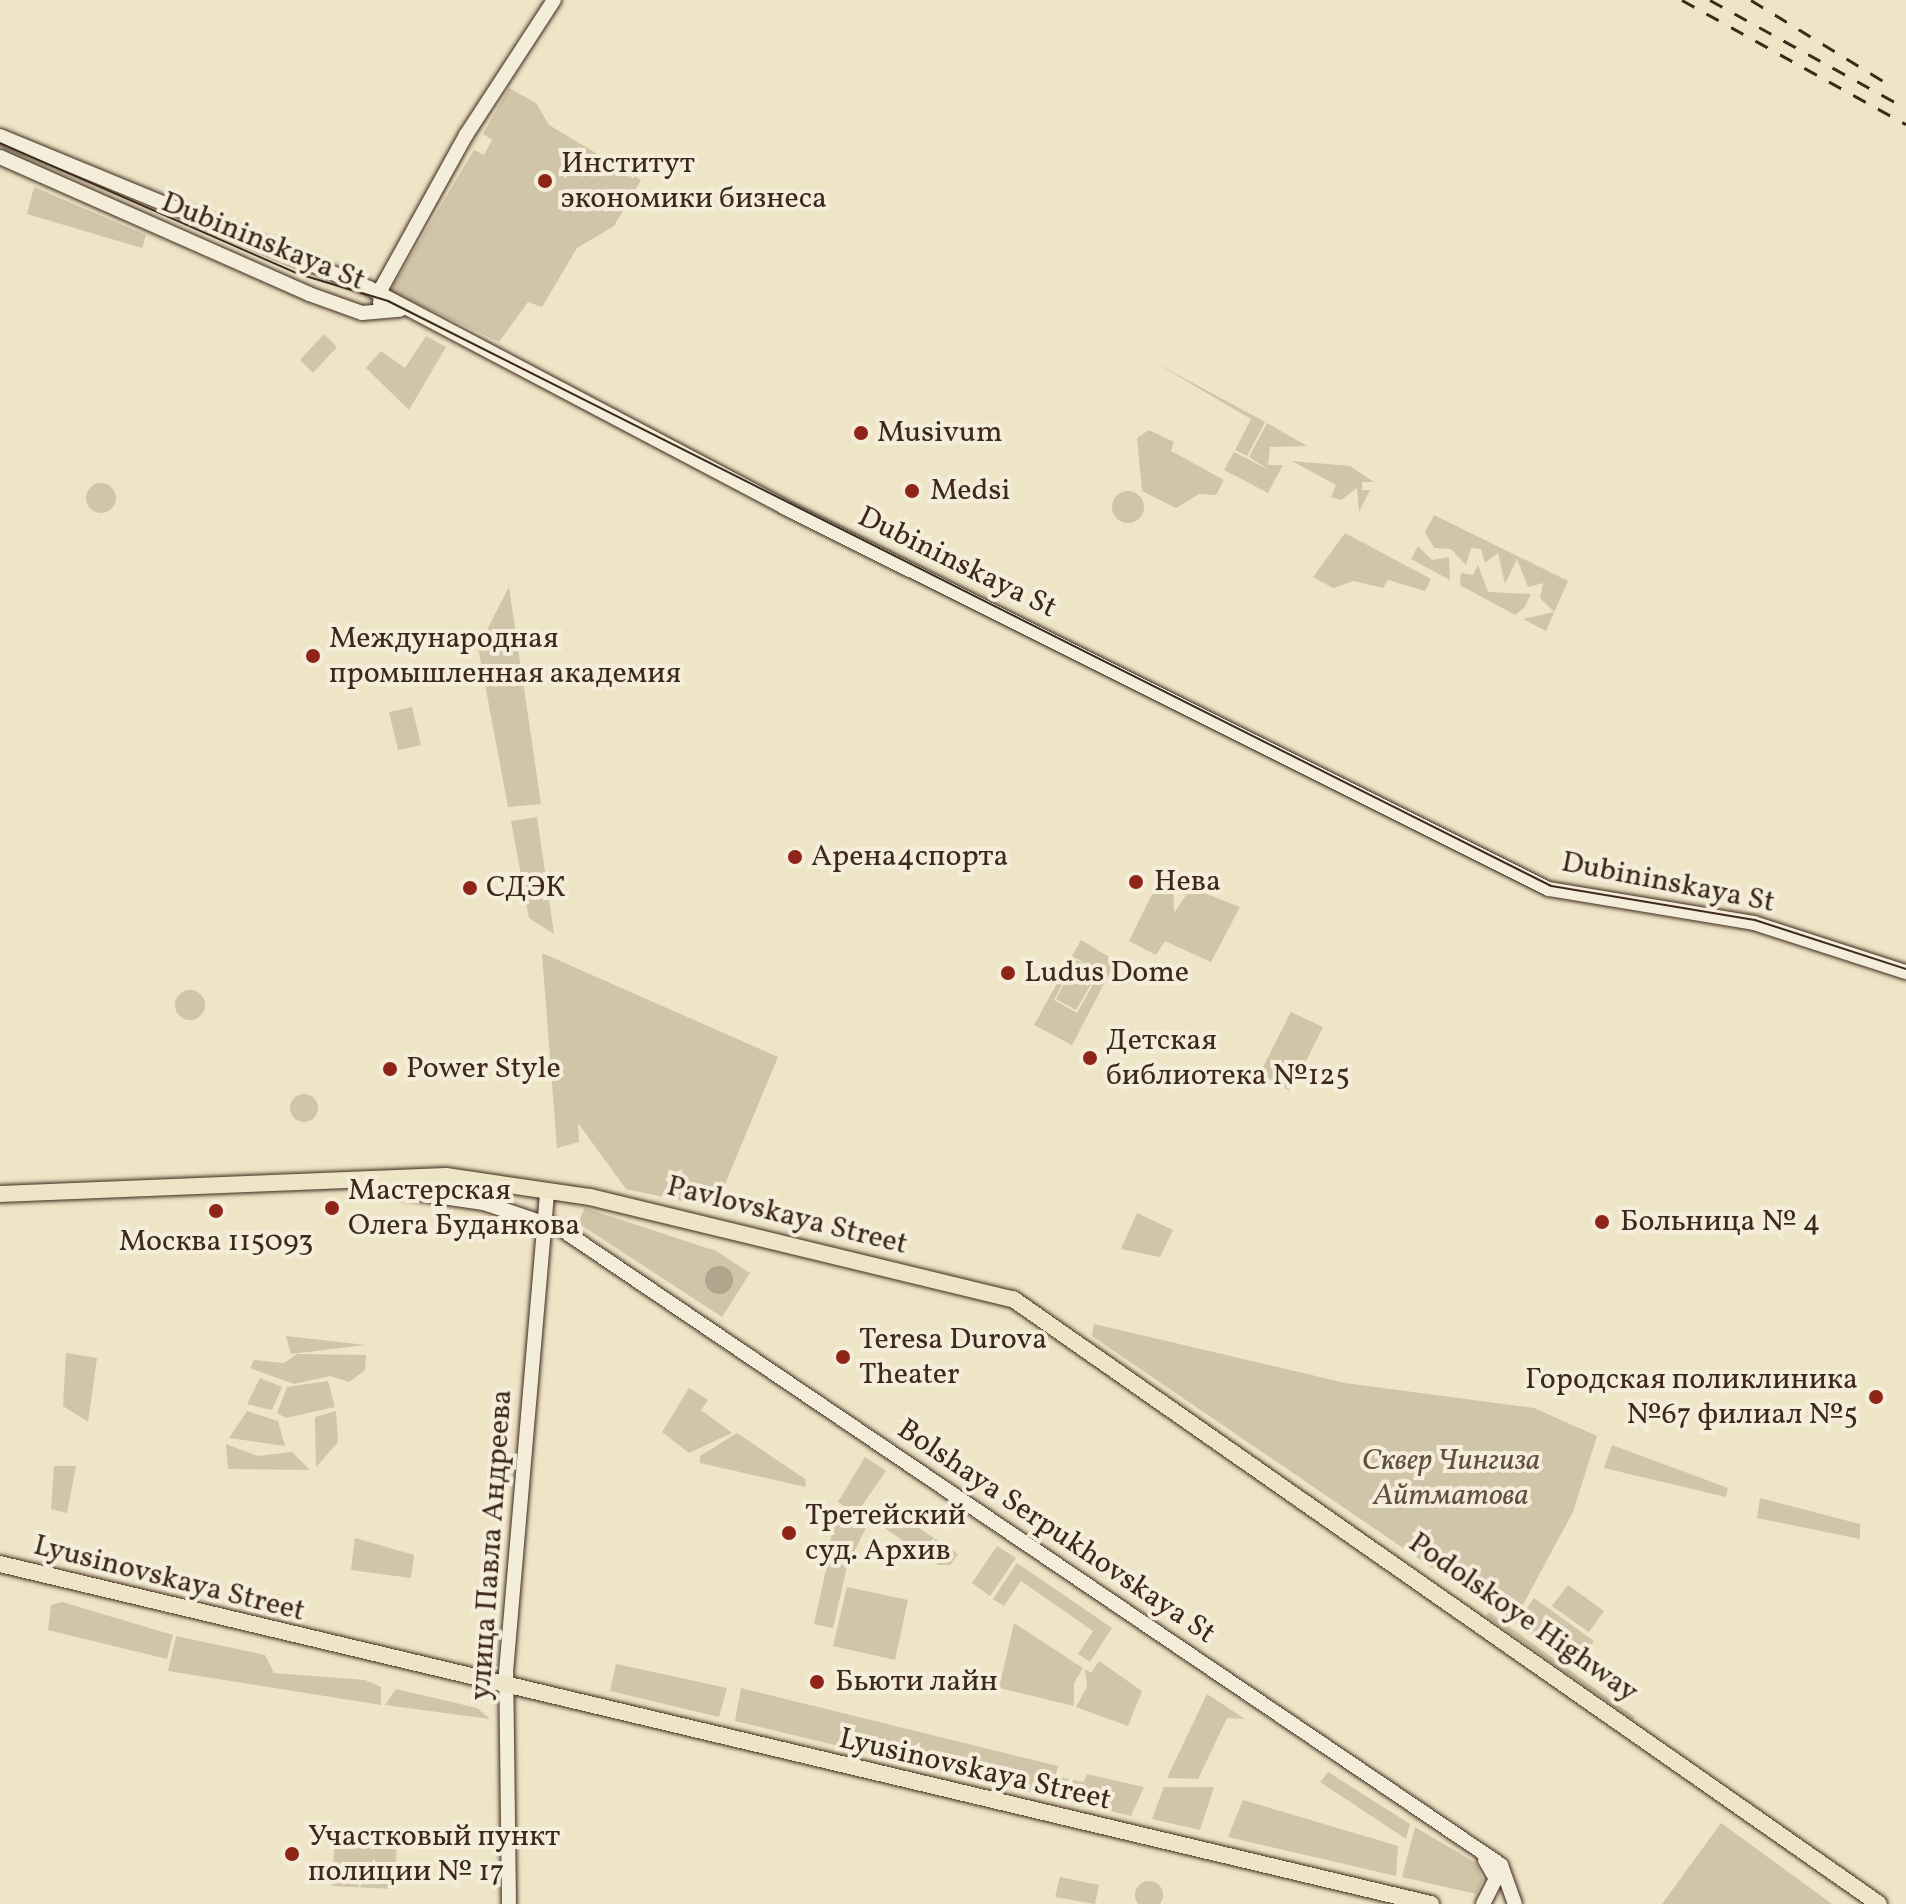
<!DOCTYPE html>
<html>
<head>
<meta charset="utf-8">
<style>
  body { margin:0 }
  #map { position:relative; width:1906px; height:1904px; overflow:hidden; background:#eee4c6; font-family:Vollkorn,serif }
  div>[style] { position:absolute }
  .green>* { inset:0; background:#d0c4a9 }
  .round { border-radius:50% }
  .water>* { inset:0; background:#b2a48c }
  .roads { filter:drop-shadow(0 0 2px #3d281b) drop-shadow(0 0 2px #3d281b) }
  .secondary>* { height:14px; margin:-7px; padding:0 7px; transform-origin:7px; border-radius:7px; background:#f4edda }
  .primary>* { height:16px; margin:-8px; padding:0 8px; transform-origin:8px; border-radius:8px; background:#eee4c6 }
  .tram>* { height:2px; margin:-1px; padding:0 1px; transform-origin:1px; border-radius:1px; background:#3d281b }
  .rail>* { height:3px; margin-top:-1.5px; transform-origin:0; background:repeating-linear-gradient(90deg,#3d281b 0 14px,transparent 0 28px) }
  .dots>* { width:22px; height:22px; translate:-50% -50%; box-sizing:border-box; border:4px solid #f4edda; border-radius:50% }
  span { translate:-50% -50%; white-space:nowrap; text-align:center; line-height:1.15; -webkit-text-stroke:8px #f4edda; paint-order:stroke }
  .poi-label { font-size:30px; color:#3d281b }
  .left { translate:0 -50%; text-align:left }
  .right { translate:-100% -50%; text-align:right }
  .street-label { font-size:30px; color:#3d281b }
  .park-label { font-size:30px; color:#624f3e; font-style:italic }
</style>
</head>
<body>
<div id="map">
  <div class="green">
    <div style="clip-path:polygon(509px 88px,536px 103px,549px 125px,641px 180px,614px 226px,577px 248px,542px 307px,528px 302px,499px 342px,390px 291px,474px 150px,484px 155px,492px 140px,483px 134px)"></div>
    <div style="clip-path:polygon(34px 187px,146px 235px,142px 248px,27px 214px)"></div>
    <div style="clip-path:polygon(324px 334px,337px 347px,313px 373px,300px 360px)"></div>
    <div style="clip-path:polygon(426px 336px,446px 347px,409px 410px,366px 368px,381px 351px,405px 368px)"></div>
    <div style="clip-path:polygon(1154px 362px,1265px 422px,1247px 456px,1235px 450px,1251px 419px)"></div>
    <div style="clip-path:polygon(1267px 423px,1307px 446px,1270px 447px,1268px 465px,1283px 465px,1268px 493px,1224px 470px,1234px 452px,1271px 471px,1249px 457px)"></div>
    <div style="clip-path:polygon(1149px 430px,1174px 442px,1171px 451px,1224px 480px,1216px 495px,1199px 494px,1176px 508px,1142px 491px,1137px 438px)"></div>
    <div style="clip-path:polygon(1292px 461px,1350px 466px,1374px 482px,1362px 482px,1362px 490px,1370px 490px,1359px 512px,1357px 488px,1341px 500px,1331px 497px,1336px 485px)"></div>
    <div class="round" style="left:86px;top:483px;width:30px;height:30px"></div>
    <div class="round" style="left:1112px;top:491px;width:32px;height:32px"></div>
    <div style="clip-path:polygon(1434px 515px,1568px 581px,1546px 631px,1523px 619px,1554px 612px,1540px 598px,1543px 583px,1528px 587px,1517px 559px,1505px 584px,1498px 553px,1485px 563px,1481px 549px,1471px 548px,1466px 565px,1451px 549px,1434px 548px,1425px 532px)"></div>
    <div style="clip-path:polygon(1345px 533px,1431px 579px,1425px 591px,1388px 580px,1383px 588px,1354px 581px,1333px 588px,1313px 577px)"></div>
    <div style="clip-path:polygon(1418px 546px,1432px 560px,1449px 557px,1450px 580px,1411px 559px)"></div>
    <div style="clip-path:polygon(1478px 565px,1488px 592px,1531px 594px,1524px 608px,1515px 615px,1460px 585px,1461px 573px,1473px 575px)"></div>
    <div style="clip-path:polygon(509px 587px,541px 804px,508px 807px,478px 647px)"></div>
    <div style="clip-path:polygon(412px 707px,421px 745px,398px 750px,389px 712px)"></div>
    <div style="clip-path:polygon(537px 817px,554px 934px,529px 918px,511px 821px)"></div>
    <div style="clip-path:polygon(1160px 878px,1173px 884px,1174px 913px,1191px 888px,1240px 907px,1211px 962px,1165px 941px,1156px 955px,1129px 941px)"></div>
    <div style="clip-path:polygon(evenodd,1081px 940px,1116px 961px,1072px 1045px,1034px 1025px,1081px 940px,1076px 958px,1100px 972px,1077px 1013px,1054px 1000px,1076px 958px)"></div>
    <div style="clip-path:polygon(542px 953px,778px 1057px,715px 1208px,626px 1189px,578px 1123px,579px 1142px,557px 1148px)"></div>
    <div style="clip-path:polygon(1077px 960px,1098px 972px,1076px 1010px,1056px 999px)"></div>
    <div class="round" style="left:175px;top:990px;width:30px;height:30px"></div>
    <div style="clip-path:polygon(1291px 1012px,1323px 1027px,1291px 1091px,1259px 1075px)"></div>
    <div class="round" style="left:290px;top:1094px;width:28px;height:28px"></div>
    <div style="clip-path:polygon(585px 1208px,716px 1251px,750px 1273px,722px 1317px,578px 1223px)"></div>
    <div style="clip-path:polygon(1137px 1213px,1173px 1230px,1160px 1257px,1121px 1249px)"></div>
    <div style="clip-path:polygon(1094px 1324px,1345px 1383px,1534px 1408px,1597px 1436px,1573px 1512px,1513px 1623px,1092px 1336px)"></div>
    <div style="clip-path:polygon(286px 1336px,366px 1345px,291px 1354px)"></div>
    <div style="clip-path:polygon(66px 1353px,97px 1358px,88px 1422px,63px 1406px)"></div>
    <div style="clip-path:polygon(297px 1354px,366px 1355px,365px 1370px,349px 1382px,330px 1376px,294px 1384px,250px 1368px,254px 1360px,284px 1363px)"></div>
    <div style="clip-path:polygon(260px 1378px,282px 1387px,272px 1410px,247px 1404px)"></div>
    <div style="clip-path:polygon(328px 1381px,335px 1407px,286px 1418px,277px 1413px,287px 1387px)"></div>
    <div style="clip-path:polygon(689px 1388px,708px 1400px,701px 1410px,732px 1433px,689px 1453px,662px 1432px)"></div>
    <div style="clip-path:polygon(247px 1411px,278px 1421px,285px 1446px,229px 1438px)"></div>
    <div style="clip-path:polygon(336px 1411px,338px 1442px,316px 1467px,315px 1417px)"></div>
    <div style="clip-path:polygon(737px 1433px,805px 1479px,806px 1487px,700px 1463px,700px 1456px)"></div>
    <div style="clip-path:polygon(226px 1444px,258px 1456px,292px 1452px,310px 1470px,228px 1469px)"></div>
    <div style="clip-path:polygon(1612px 1445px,1728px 1488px,1726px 1497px,1604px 1468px)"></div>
    <div style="clip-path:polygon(865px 1457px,886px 1471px,856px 1514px,838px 1502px)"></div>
    <div style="clip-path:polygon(54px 1466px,76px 1466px,67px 1513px,51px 1509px)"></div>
    <div style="clip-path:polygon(1760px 1498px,1860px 1524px,1860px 1539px,1757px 1518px)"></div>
    <div style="clip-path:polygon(889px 1508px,958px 1554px,950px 1565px,938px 1565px,879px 1524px)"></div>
    <div style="clip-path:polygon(837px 1512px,866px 1528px,848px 1564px,826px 1560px)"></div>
    <div style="clip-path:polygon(355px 1538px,414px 1555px,411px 1578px,351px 1570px)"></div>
    <div style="clip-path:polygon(997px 1546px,1016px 1558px,990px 1596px,972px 1583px)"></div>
    <div style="clip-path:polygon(828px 1561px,847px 1566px,833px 1628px,814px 1624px)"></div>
    <div style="clip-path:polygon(1017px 1563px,1112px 1628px,1090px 1662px,1078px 1654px,1093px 1631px,1021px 1581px,1004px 1606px,993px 1599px)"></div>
    <div style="clip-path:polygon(1568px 1585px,1604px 1611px,1589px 1632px,1552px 1606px)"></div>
    <div style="clip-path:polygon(847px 1587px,908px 1600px,895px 1660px,833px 1646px)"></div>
    <div style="clip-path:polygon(1534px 1598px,1594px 1641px,1575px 1665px,1516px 1623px)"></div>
    <div style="clip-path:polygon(62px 1602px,173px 1635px,167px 1659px,48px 1630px,51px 1605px)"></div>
    <div style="clip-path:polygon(1489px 1612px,1635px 1717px,1633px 1720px,1486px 1616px)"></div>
    <div style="clip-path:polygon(1014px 1623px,1083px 1668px,1074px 1683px,1074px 1706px,999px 1688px)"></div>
    <div style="clip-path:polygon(176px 1636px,265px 1655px,274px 1673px,365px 1680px,381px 1687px,381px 1705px,168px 1671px)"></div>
    <div style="clip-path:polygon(1099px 1661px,1142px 1691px,1128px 1726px,1076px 1707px,1087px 1687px,1085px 1669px,1091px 1673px)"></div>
    <div style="clip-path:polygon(616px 1664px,727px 1688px,719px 1717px,610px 1691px)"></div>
    <div style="clip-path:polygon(741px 1688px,1058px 1766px,1051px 1797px,735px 1721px)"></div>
    <div style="clip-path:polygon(396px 1689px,477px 1708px,490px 1719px,385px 1705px)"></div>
    <div style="clip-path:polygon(1207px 1694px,1245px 1719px,1227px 1718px,1198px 1779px,1167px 1778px)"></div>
    <div style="clip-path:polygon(1328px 1772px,1410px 1824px,1406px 1839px,1320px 1782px)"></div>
    <div style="clip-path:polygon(1087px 1774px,1144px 1787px,1131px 1816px,1053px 1797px,1058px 1777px,1084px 1782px)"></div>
    <div style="clip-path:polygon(1164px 1787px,1214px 1787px,1200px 1830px,1152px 1819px)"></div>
    <div style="clip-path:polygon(1243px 1800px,1398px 1846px,1396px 1876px,1228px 1837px)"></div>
    <div style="clip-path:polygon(1721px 1823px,1832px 1904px,1833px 1904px,1662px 1904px)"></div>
    <div style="clip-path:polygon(1415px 1827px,1476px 1863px,1483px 1880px,1476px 1894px,1402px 1877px)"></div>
    <div style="clip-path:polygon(335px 1832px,397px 1835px,395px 1889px,332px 1886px)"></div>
    <div style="clip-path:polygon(1060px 1877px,1099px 1885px,1095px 1904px,1055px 1897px)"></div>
    <div class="round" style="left:1135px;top:1881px;width:28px;height:28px"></div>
  </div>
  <div class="water">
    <div class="round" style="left:705px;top:1266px;width:28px;height:28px"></div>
  </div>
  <div class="roads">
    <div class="secondary">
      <div style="left:0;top:136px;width:399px;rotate:22.4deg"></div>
      <div style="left:369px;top:288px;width:469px;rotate:27.8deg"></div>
      <div style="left:784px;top:507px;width:855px;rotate:26.54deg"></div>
      <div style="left:1549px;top:889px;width:208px;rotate:9.4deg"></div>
      <div style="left:1754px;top:923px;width:160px;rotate:17.9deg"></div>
      <div style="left:0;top:157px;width:338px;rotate:23.9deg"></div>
      <div style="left:309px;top:294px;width:56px;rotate:19.7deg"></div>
      <div style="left:362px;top:313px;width:38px;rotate:-5deg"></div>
      <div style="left:380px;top:303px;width:16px;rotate:-83deg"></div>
      <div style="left:382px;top:287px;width:174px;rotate:-61.1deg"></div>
      <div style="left:466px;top:135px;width:161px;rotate:-56.9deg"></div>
      <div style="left:360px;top:1185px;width:125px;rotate:8.3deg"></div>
      <div style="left:484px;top:1203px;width:81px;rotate:18.7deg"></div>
      <div style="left:561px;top:1229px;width:1135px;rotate:34.08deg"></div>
      <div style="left:1501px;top:1865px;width:41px;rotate:70.3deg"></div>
      <div style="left:509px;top:1904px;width:232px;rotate:-90.7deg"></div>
      <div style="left:506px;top:1672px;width:483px;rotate:-85.1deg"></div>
      <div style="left:1483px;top:1904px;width:28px;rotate:-63deg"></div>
      <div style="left:1496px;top:1879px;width:22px;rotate:-120deg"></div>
    </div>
    <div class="primary">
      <div style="left:0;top:1194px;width:446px;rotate:-2.3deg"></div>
      <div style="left:446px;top:1176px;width:146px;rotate:8.3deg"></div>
      <div style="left:590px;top:1197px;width:435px;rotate:13.6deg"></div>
      <div style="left:1013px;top:1299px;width:1056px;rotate:34.94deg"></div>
      <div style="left:0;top:1564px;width:1471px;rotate:13.37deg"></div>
    </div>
  </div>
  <div class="tram">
    <div style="left:0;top:143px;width:326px;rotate:23.7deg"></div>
    <div style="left:299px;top:274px;width:93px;rotate:16.9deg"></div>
    <div style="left:388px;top:301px;width:1302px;rotate:26.7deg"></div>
    <div style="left:1551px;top:886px;width:207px;rotate:9.5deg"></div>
    <div style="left:1755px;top:920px;width:159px;rotate:18deg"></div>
  </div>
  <div class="rail">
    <div style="left:1682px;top:0;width:256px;rotate:29deg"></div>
    <div style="left:1710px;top:0;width:224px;rotate:28.9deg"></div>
    <div style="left:1751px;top:0;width:167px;rotate:31.5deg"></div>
  </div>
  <div class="dots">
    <div style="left:545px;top:181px;background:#8f2418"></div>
    <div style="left:861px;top:433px;background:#8f2418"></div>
    <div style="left:912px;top:491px;background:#8f2418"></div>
    <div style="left:313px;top:656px;background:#8f2418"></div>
    <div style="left:795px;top:857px;background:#8f2418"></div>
    <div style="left:1136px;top:882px;background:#8f2418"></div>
    <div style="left:470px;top:888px;background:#8f2418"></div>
    <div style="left:1008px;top:973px;background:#8f2418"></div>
    <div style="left:1090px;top:1058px;background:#8f2418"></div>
    <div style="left:390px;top:1069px;background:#8f2418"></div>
    <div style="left:332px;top:1208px;background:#8f2418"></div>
    <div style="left:216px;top:1211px;background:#8f2418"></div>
    <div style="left:1602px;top:1222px;background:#8f2418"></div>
    <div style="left:843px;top:1357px;background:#8f2418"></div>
    <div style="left:1876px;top:1397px;background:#8f2418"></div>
    <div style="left:789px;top:1533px;background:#8f2418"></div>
    <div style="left:817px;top:1682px;background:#8f2418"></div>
    <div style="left:292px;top:1854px;background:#8f2418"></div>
  </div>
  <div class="poi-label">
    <span class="left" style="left:561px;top:181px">Институт<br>экономики бизнеса</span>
    <span class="left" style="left:877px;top:433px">Musivum</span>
    <span class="left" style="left:930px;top:491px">Medsi</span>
    <span class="left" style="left:329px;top:656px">Международная<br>промышленная академия</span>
    <span class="left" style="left:811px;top:857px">Арена4спорта</span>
    <span class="left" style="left:1154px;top:882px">Нева</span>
    <span class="left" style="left:486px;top:888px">СДЭК</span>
    <span class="left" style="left:1024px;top:973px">Ludus Dome</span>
    <span class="left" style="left:1106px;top:1058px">Детская<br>библиотека №125</span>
    <span class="left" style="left:406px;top:1069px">Power Style</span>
    <span class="left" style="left:348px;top:1208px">Мастерская<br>Олега Буданкова</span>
    <span class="left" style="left:1620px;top:1222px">Больница № 4</span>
    <span style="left:216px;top:1242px">Москва 115093</span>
    <span class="left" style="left:859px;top:1357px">Teresa Durova<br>Theater</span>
    <span class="right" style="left:1858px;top:1397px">Городская поликлиника<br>№67 филиал №5</span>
    <span class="left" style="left:805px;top:1533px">Третейский<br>суд. Архив</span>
    <span class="left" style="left:835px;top:1682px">Бьюти лайн</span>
    <span class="left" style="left:308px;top:1854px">Участковый пункт<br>полиции № 17</span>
  </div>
  <div class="street-label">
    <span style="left:263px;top:242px;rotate:22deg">Dubininskaya St</span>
    <span style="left:957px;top:563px;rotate:26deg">Dubininskaya St</span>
    <span style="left:1668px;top:883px;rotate:11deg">Dubininskaya St</span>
    <span style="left:787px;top:1216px;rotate:14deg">Pavlovskaya Street</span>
    <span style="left:1056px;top:1532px;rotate:34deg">Bolshaya Serpukhovskaya St</span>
    <span style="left:492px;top:1545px;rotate:-86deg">улица Павла Андреева</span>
    <span style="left:169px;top:1579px;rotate:14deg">Lyusinovskaya Street</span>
    <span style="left:1523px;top:1618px;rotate:35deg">Podolskoye Highway</span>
    <span style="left:975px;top:1770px;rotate:13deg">Lyusinovskaya Street</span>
  </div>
  <div class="park-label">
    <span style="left:1451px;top:1478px">Сквер Чингиза<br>Айтматова</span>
  </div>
</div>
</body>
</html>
